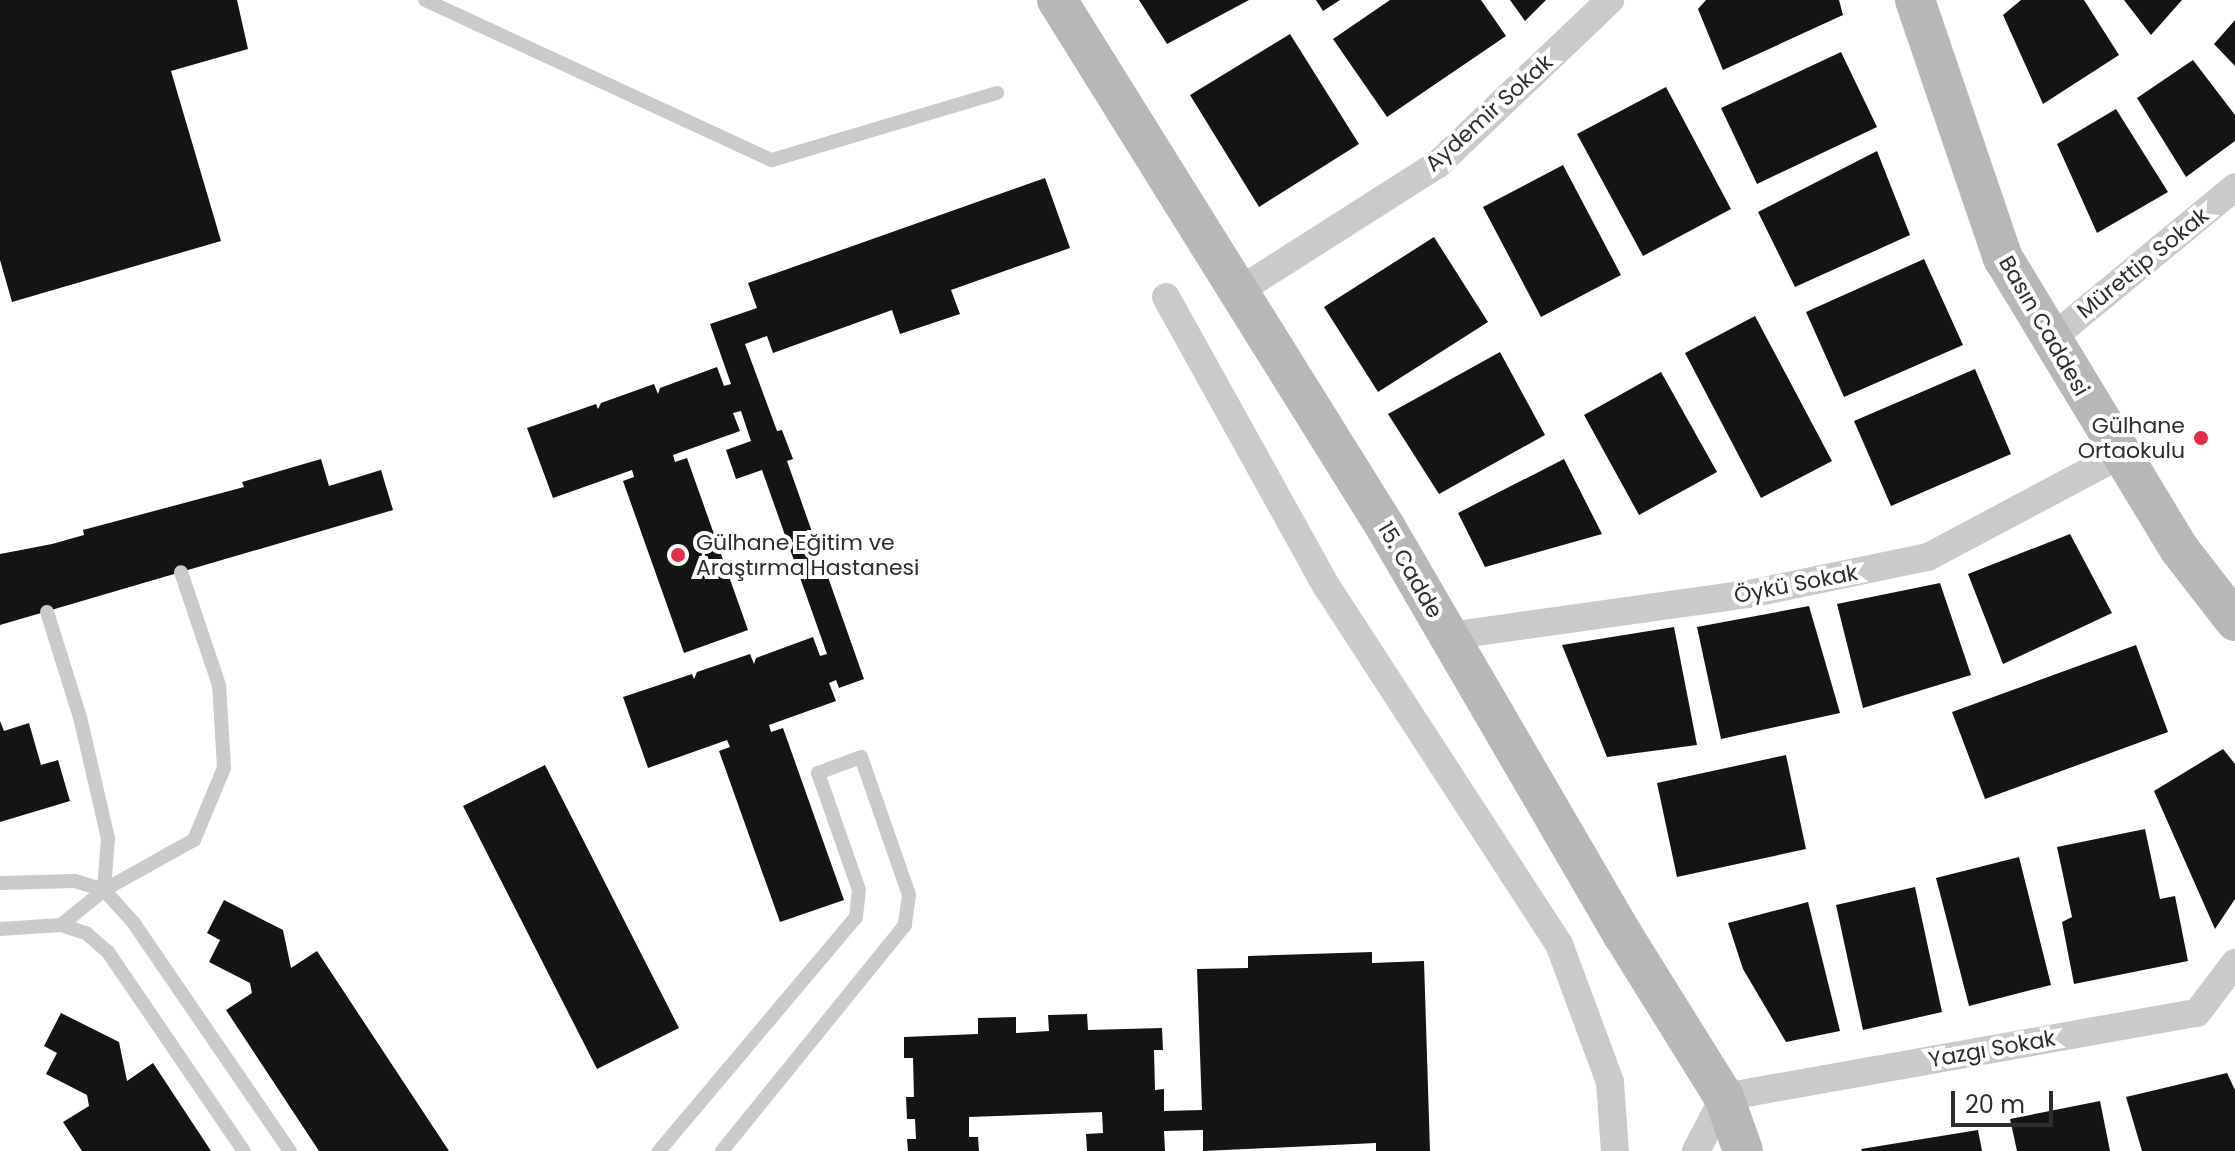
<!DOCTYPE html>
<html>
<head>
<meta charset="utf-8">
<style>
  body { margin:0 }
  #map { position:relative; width:2235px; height:1151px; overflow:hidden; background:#fff; font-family:Poppins,sans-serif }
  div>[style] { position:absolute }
  .building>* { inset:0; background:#141414 }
  .lane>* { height:14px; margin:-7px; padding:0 7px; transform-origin:7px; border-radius:7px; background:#cacaca }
  .street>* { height:28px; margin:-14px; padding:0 14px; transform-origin:14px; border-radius:14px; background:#cacaca }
  .secondary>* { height:40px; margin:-20px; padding:0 20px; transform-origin:20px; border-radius:20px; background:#b7b7b7 }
  .dots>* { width:22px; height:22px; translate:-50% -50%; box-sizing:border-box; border:4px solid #fff; border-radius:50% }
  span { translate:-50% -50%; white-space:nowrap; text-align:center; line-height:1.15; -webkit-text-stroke:8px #fff; paint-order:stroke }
  .street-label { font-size:22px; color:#2d2d2d }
  .poi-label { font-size:22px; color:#2d2d2d }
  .right { translate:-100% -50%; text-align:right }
  .left { translate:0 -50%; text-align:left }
  .scale { position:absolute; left:1951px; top:1091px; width:102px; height:36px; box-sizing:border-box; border:4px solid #2d2d2d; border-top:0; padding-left:10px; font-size:24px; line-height:28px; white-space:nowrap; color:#2d2d2d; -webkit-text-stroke:6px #fff; paint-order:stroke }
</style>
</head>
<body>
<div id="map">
  <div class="building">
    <div style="clip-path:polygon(0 0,237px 0,248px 49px,171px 71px,221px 241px,12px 302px,0 260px)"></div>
    <div style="clip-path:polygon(1139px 0,1249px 0,1167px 44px)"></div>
    <div style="clip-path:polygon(1316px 0,1340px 0,1323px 11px)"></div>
    <div style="clip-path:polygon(1390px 0,1481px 0,1506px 36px,1387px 117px,1333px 39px)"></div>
    <div style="clip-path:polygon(1510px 0,1546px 0,1525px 21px)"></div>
    <div style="clip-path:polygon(1706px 0,1839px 0,1843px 15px,1723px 70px,1698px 9px)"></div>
    <div style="clip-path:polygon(2021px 0,2084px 0,2119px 55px,2043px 104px,2003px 15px)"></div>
    <div style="clip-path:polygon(2124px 0,2182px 0,2151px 35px)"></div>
    <div style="clip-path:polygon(2235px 20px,2235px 66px,2214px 44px)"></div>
    <div style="clip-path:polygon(1290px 34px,1359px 144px,1259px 207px,1190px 95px)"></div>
    <div style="clip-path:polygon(1841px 52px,1877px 127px,1757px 184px,1721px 108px)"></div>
    <div style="clip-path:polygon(2193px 60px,2235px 115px,2235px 141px,2186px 177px,2137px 98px)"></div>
    <div style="clip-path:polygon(1666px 87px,1731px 209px,1643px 256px,1577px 134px)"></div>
    <div style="clip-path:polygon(2116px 109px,2168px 192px,2097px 233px,2057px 144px)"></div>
    <div style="clip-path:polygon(1877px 151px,1910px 235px,1795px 287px,1758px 212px)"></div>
    <div style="clip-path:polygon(1563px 165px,1621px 275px,1541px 317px,1483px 207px)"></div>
    <div style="clip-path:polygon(1045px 178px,1070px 248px,951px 290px,960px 314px,900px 334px,892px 310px,773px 353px,767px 336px,745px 344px,777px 431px,782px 430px,793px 459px,787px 461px,864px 679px,839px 688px,836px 680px,829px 683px,836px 701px,769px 725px,771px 732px,783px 728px,844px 900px,780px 922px,719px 751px,730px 747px,727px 740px,648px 768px,623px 697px,692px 674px,694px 679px,697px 672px,750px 654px,754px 664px,756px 658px,813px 637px,820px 656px,827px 654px,762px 470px,736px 479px,726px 450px,751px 441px,741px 411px,733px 413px,740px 431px,673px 455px,675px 462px,687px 458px,748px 630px,684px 653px,623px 481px,634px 477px,632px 470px,553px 498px,527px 428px,596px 404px,598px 409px,601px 403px,654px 384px,658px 394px,660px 388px,717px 367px,724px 386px,731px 384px,710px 324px,757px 308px,748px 283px)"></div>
    <div style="clip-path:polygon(1434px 237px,1488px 322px,1378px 392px,1324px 307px)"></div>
    <div style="clip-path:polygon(1924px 259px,1963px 345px,1844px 397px,1806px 312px)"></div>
    <div style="clip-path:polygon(1755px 316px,1832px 461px,1761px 498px,1685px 353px)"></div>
    <div style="clip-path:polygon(1500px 352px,1545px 435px,1439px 494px,1388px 414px)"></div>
    <div style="clip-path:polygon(1975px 369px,2011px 454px,1891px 506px,1854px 421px)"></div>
    <div style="clip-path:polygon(1661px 372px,1717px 472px,1639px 515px,1584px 415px)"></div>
    <div style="clip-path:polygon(321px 459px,329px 486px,381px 470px,393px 510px,0 625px,0 554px,52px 544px,84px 535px,83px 530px,244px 487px,242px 482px)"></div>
    <div style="clip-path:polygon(1564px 459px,1602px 534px,1485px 567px,1458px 513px)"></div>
    <div style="clip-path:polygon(2070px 534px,2112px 613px,2003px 664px,1968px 574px)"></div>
    <div style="clip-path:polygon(1940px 583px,1971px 675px,1863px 708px,1837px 604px)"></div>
    <div style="clip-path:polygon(1809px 606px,1840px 713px,1721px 739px,1697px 627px)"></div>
    <div style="clip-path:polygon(1674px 627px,1697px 745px,1607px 757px,1562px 645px)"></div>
    <div style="clip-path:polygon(2136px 645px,2168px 732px,1985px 799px,1952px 712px)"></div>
    <div style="clip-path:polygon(0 721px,4px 731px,29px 723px,41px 765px,58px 760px,70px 801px,0 822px)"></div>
    <div style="clip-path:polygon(2223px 749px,2235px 764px,2235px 899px,2215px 929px,2154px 791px)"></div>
    <div style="clip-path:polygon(1786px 755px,1806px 849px,1677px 877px,1657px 783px)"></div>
    <div style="clip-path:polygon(545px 765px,679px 1028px,597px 1069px,463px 806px)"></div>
    <div style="clip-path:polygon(2145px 829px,2160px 899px,2175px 896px,2188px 961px,2074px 984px,2062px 922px,2072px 917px,2057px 847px)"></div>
    <div style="clip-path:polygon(2019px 857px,2051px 985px,1969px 1006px,1936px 878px)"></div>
    <div style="clip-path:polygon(1915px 887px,1942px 1012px,1863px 1030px,1836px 905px)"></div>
    <div style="clip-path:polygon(224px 900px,283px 930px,291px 968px,317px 951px,449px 1151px,319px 1151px,226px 1010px,252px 993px,250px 983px,209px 962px,220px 940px,207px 933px)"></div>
    <div style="clip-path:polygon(1808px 902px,1840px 1031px,1786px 1042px,1743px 969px,1728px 923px)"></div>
    <div style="clip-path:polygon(1372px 952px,1372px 963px,1424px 961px,1430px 1151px,1376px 1151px,1376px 1143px,1203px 1151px,1203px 1130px,1164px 1131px,1165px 1151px,1087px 1151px,1086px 1134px,1103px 1133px,1102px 1112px,969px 1117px,969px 1137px,978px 1137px,979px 1151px,908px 1151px,907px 1139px,916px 1139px,915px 1119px,907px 1119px,906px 1097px,914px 1097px,913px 1058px,904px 1058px,904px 1037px,978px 1034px,978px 1018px,1016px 1017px,1016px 1033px,1049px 1031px,1048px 1015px,1087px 1014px,1088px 1030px,1162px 1028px,1163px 1050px,1154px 1050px,1155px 1090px,1164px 1089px,1164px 1111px,1202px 1110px,1197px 969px,1248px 968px,1248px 956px)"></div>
    <div style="clip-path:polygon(61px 1013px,119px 1042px,127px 1081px,153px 1063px,211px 1151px,82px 1151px,63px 1122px,89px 1106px,87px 1095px,46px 1074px,57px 1053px,44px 1046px)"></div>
    <div style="clip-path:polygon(2227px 1073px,2235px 1090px,2235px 1151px,2142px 1151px,2126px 1097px)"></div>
    <div style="clip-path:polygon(2100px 1101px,2110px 1151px,2017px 1151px,2010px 1119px)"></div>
    <div style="clip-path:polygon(1978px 1130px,1982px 1151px,1862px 1151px,1861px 1149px)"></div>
  </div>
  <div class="lane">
    <div style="left:425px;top:0;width:382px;rotate:24.8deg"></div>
    <div style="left:772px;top:160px;width:235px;rotate:-16.6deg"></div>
    <div style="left:47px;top:612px;width:110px;rotate:72.6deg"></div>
    <div style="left:80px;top:717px;width:124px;rotate:77deg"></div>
    <div style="left:108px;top:838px;width:52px;rotate:94.4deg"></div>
    <div style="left:0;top:883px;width:75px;rotate:-1.5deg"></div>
    <div style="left:75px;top:881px;width:30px;rotate:17deg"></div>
    <div style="left:104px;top:890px;width:43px;rotate:47.8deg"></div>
    <div style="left:133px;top:922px;width:278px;rotate:55.6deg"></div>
    <div style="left:61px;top:925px;width:55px;rotate:-39.1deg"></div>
    <div style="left:104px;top:890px;width:103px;rotate:-29.1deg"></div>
    <div style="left:194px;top:840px;width:78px;rotate:-67.4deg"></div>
    <div style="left:224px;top:768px;width:83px;rotate:-93.4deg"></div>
    <div style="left:219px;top:685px;width:119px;rotate:-108.6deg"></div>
    <div style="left:0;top:929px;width:61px;rotate:-3.8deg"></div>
    <div style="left:61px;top:925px;width:26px;rotate:18deg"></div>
    <div style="left:86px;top:933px;width:29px;rotate:41deg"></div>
    <div style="left:108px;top:952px;width:241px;rotate:55.7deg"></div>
    <div style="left:659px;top:1151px;width:306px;rotate:-49.9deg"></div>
    <div style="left:856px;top:917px;width:27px;rotate:-84deg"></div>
    <div style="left:859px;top:890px;width:124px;rotate:-109.3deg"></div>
    <div style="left:818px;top:773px;width:46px;rotate:-20.4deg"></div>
    <div style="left:861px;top:757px;width:146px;rotate:70.8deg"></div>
    <div style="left:909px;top:895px;width:30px;rotate:98deg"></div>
    <div style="left:905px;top:925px;width:291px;rotate:129deg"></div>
  </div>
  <div class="street">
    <div style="left:1237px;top:292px;width:238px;rotate:-32.5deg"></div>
    <div style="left:1438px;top:164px;width:238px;rotate:-43.6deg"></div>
    <div style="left:1166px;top:297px;width:332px;rotate:61deg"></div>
    <div style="left:1327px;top:587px;width:426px;rotate:57deg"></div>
    <div style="left:1559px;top:944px;width:147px;rotate:69.7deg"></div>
    <div style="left:1610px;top:1082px;width:69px;rotate:85.9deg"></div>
    <div style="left:2052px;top:338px;width:237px;rotate:-39.5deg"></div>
    <div style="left:1449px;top:636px;width:303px;rotate:-8deg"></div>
    <div style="left:1749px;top:594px;width:183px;rotate:-11.7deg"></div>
    <div style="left:1928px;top:557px;width:217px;rotate:-28deg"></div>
    <div style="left:1696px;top:1151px;width:61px;rotate:-62.6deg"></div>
    <div style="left:1724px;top:1097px;width:480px;rotate:-10.1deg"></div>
    <div style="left:2197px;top:1013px;width:63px;rotate:-52.8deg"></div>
  </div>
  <div class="secondary">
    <div style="left:1057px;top:0;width:622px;rotate:58.07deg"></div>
    <div style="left:1386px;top:528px;width:471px;rotate:59.8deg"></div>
    <div style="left:1623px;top:935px;width:191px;rotate:58.1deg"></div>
    <div style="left:1724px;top:1097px;width:57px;rotate:70.6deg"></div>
    <div style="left:1915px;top:0;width:273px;rotate:71.2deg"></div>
    <div style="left:2003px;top:258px;width:341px;rotate:58.8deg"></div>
    <div style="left:2180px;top:550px;width:90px;rotate:52.2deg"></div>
  </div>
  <div class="dots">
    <div style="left:2201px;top:438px;background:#e62d42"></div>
    <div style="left:678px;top:555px;background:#e62d42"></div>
  </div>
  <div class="street-label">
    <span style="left:1489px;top:113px;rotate:-42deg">Aydemir Sokak</span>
    <span style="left:2143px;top:263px;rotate:-39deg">Mürettip Sokak</span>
    <span style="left:2044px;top:326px;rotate:60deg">Basın Caddesi</span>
    <span style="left:1410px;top:570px;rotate:60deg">15. Cadde</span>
    <span style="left:1796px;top:584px;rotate:-11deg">Öykü Sokak</span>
    <span style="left:1992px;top:1049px;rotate:-10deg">Yazgı Sokak</span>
  </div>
  <div class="poi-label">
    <span class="right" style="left:2185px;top:438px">Gülhane<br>Ortaokulu</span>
    <span class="left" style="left:696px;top:555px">Gülhane Eğitim ve<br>Araştırma Hastanesi</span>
  </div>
  <div class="scale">20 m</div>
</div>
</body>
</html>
